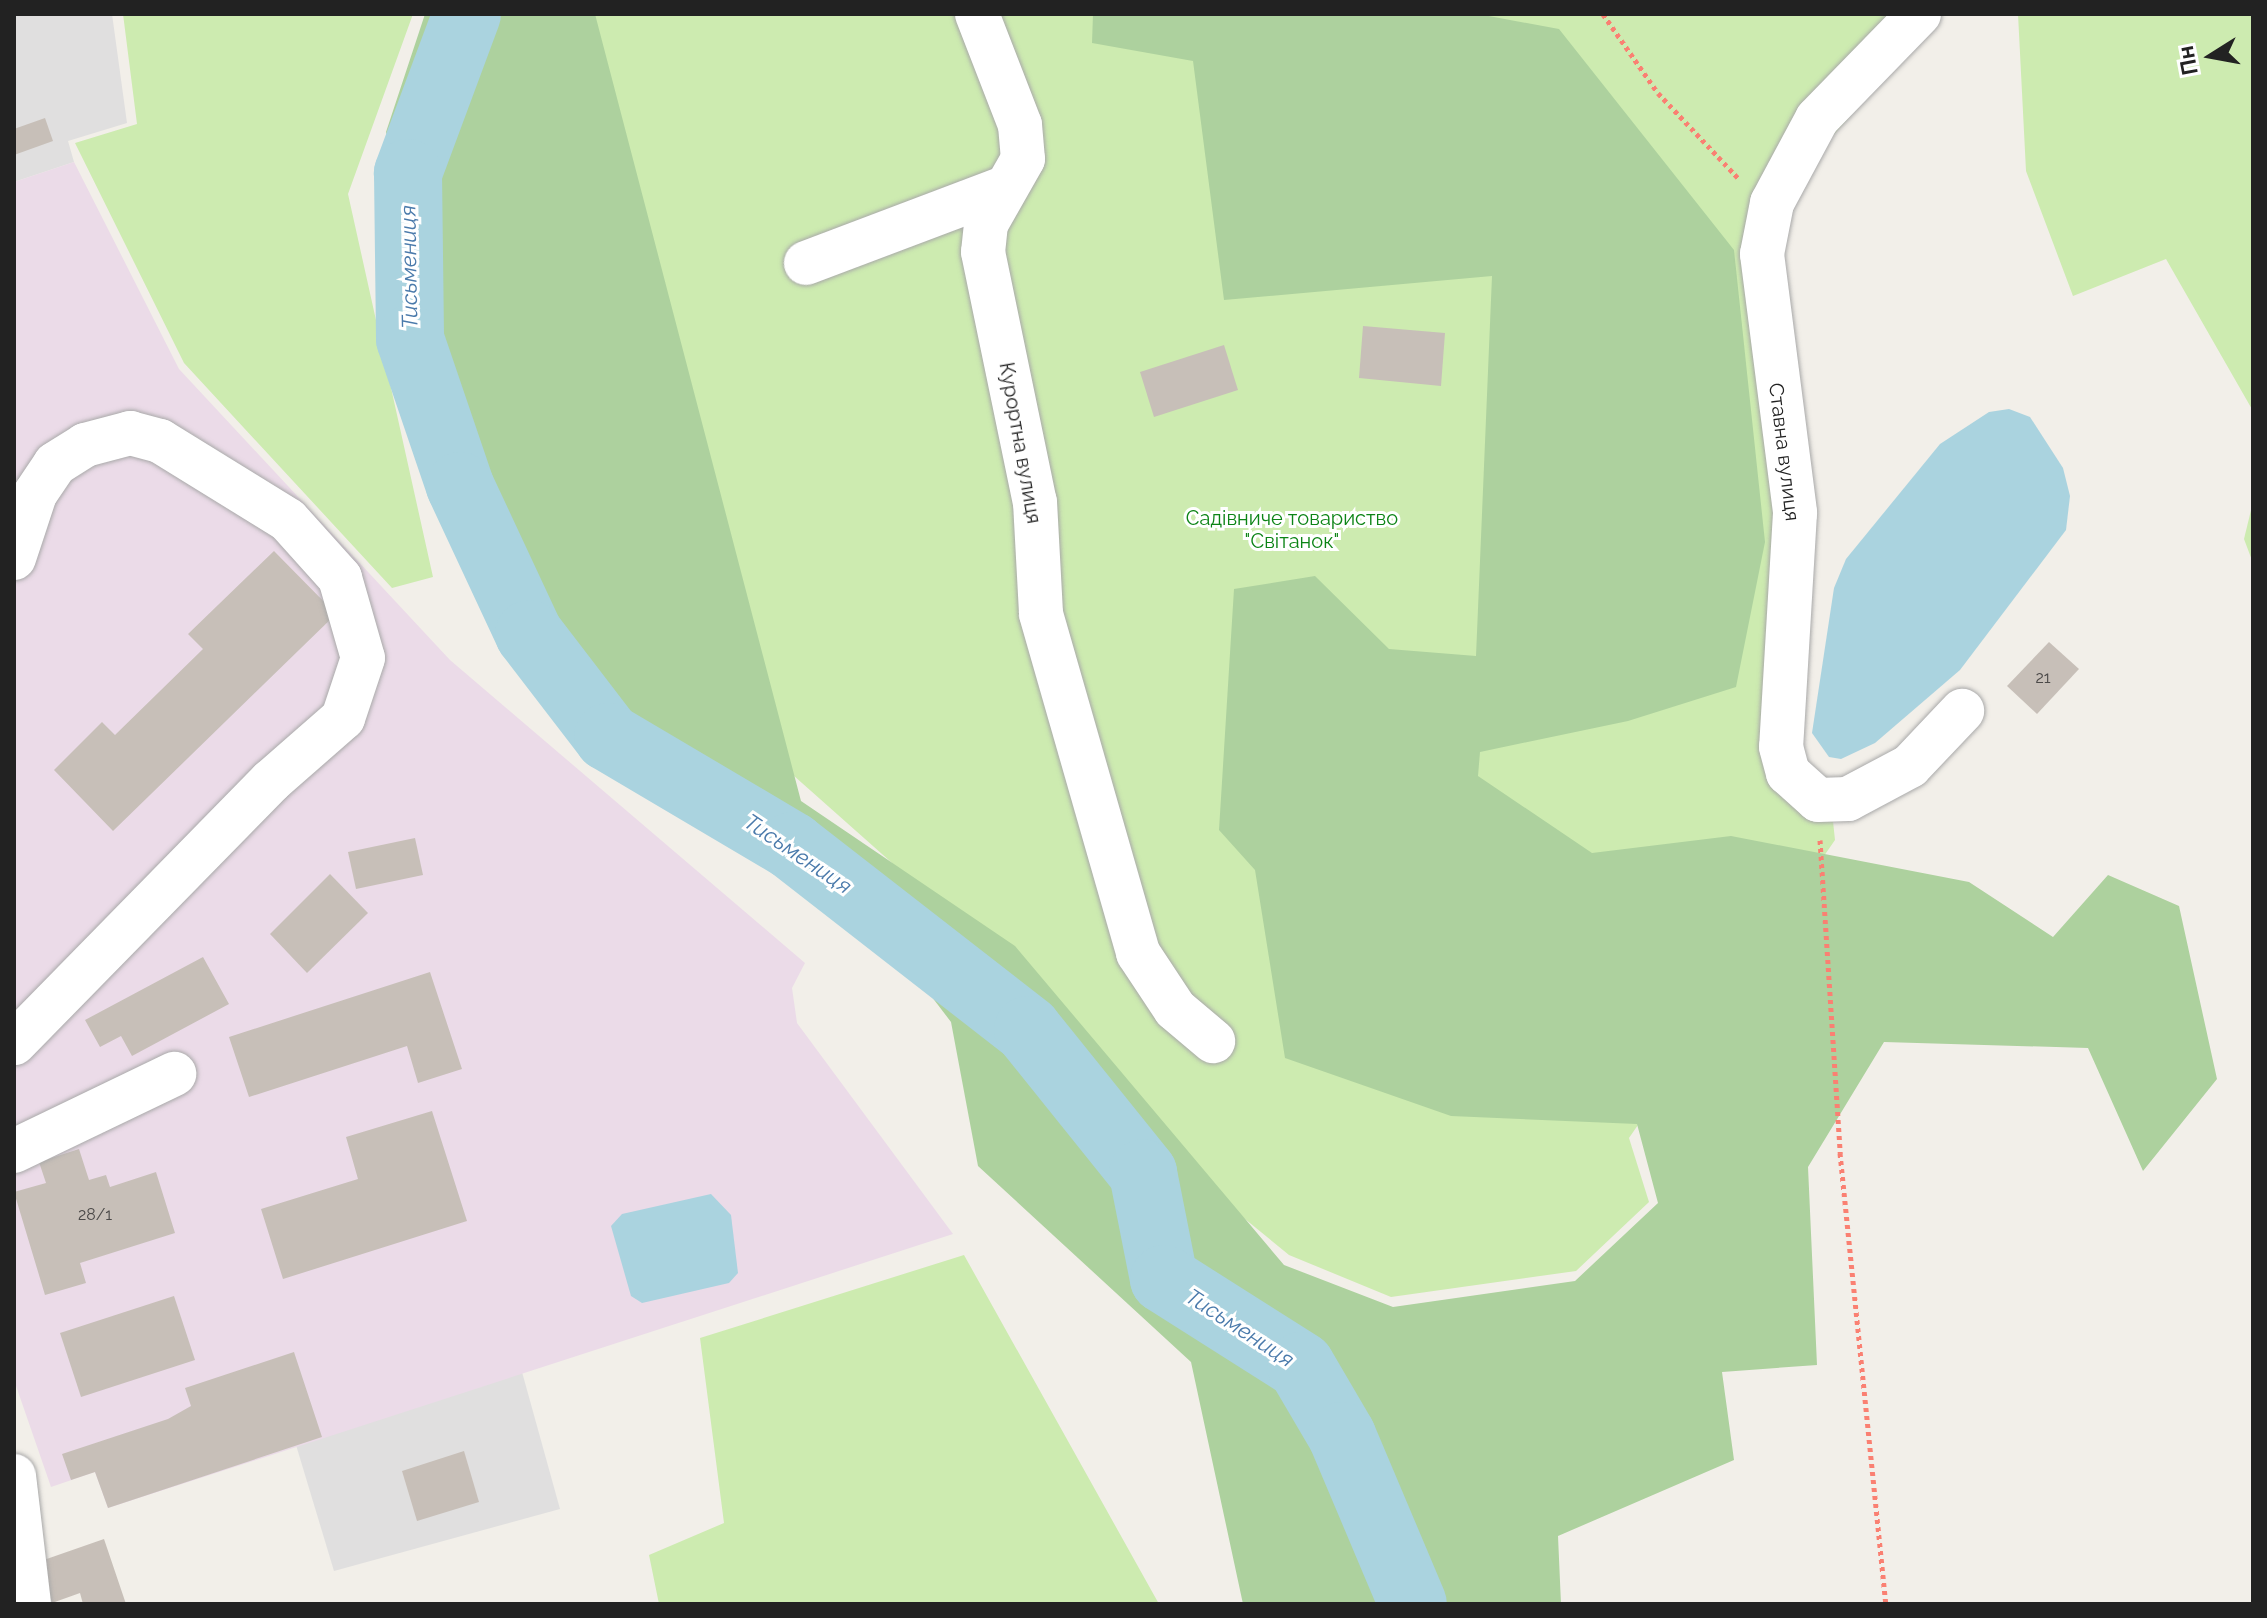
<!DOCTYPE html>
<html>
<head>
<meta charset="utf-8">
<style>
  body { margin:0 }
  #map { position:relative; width:2267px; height:1618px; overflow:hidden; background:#f2efe9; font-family:Raleway,sans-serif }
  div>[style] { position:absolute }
  .residential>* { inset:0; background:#e0dfdf }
  .industrial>* { inset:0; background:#ebdbe8 }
  .grass>* { inset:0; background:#cdebb0 }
  .forest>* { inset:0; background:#add19e }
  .water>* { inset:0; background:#aad3df }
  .river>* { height:68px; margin:-34px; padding:0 34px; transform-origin:34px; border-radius:34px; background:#aad3df }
  .building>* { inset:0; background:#c7bfb8 }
  .path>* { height:5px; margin-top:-2.5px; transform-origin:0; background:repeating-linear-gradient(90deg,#fa8072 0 4px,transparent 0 8px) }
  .roads { filter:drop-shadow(0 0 2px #a9a9a9) drop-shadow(0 0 2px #a9a9a9) }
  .minor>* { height:44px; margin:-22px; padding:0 22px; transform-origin:22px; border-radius:22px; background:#fff }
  span { translate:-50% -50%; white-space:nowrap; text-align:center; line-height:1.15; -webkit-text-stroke:6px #fff; paint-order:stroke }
  .number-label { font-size:16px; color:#4b4948 }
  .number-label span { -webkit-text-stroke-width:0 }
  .street-label { font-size:20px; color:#222 }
  .park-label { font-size:20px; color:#0c8416 }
  .water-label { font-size:22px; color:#4a7aab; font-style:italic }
  .frame { position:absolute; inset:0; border:16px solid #222; pointer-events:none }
  .north { position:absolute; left:2171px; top:16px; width:80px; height:80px; -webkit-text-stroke:6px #fff; paint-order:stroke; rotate:259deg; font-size:22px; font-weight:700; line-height:32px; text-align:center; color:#222 }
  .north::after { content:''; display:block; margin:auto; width:28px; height:36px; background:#222; clip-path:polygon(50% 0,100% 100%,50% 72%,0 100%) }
</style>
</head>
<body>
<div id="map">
  <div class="residential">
    <div style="clip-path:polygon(14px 14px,112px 14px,127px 123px,68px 141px,74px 162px,14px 182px)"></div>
    <div style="clip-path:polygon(522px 1372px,560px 1509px,334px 1571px,296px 1445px)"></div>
  </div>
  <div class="industrial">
    <div style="clip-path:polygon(74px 162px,179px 369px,450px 660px,805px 963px,792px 988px,797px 1023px,953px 1234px,108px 1508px,95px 1472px,51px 1487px,14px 1380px,14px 182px)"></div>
  </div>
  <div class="grass">
    <div style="clip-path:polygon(123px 14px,413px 14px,348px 194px,433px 577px,392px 588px,184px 363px,75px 143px,137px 124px)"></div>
    <div style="clip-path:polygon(574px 14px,1942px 14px,1804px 168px,1778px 260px,1795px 750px,1829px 784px,1835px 840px,1629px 1138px,1649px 1202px,1576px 1271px,1391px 1297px,1289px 1255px,1229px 1206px,1052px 1005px,695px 688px)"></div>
    <div style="clip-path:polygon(2018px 14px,2253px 14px,2253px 411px,2166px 259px,2073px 296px,2026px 171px)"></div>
    <div style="clip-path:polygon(2253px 502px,2253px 563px,2244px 539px)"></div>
    <div style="clip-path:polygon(964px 1255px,1159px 1604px,659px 1604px,649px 1555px,724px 1523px,700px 1338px)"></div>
  </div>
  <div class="forest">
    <div style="clip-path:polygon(425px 14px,595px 14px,801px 801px,1015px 946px,1284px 1265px,1393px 1307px,1575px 1281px,1658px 1203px,1637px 1124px,1451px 1116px,1285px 1058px,1255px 870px,1219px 830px,1234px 589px,1315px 576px,1389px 649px,1476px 656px,1492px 276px,1224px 300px,1193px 61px,1092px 43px,1093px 14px,1478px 14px,1559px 29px,1734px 250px,1765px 542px,1736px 687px,1628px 721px,1480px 752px,1478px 776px,1592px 853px,1731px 836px,1969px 882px,2053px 937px,2108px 875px,2179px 906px,2217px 1079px,2143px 1171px,2088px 1048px,1884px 1042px,1808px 1167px,1817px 1365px,1722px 1372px,1734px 1460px,1558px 1536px,1561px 1604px,1243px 1604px,1191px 1362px,978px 1166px,951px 1022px,806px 832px,622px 721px,540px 625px,473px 480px,431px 337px,386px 132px)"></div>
  </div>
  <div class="water">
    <div style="clip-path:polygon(2009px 409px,2030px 417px,2063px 468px,2070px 496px,2066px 530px,1960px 670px,1875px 743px,1841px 759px,1829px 757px,1812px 733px,1834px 588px,1846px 559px,1940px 444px,1989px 412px)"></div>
    <div style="clip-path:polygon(711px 1194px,731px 1215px,738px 1273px,729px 1283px,642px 1303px,631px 1296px,611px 1226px,622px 1214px)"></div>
  </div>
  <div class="river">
    <div style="left:467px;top:14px;width:170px;rotate:110.4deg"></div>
    <div style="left:408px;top:173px;width:166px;rotate:89.3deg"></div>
    <div style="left:410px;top:339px;width:155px;rotate:71.2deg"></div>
    <div style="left:460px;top:486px;width:163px;rotate:65deg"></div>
    <div style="left:529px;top:634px;width:130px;rotate:52.5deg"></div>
    <div style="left:608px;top:737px;width:214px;rotate:30.6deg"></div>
    <div style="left:792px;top:846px;width:299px;rotate:37.9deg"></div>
    <div style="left:1028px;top:1030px;width:184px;rotate:51.2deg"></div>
    <div style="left:1143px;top:1173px;width:108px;rotate:78.8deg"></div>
    <div style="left:1164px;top:1279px;width:162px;rotate:32.4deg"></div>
    <div style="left:1301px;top:1366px;width:81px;rotate:59.6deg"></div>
    <div style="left:1342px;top:1436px;width:182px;rotate:67.1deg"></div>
  </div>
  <div class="building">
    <div style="clip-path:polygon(45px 118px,53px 141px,14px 155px,14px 129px)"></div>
    <div style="clip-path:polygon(1363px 326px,1445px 333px,1441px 386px,1359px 378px)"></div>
    <div style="clip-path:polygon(1224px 345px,1238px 390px,1154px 417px,1140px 372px)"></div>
    <div style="clip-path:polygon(274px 551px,336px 614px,113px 831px,54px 770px,102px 722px,115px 735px,203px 649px,188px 634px)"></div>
    <div style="clip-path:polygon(2049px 642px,2079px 669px,2037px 714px,2007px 686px)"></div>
    <div style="clip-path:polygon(415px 838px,423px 875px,356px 889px,348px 852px)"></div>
    <div style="clip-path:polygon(330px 874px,368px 913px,307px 973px,270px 934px)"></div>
    <div style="clip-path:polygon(203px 957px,229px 1004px,132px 1056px,121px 1036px,100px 1047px,85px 1020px)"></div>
    <div style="clip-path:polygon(430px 972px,462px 1069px,418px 1083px,407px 1046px,249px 1097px,229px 1037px)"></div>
    <div style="clip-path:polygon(432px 1111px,467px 1221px,283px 1279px,261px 1209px,358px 1179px,346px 1137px)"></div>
    <div style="clip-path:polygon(79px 1149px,89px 1180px,106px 1175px,110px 1187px,156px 1172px,175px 1233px,80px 1263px,86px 1283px,45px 1295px,14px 1192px,46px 1183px,39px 1162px)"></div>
    <div style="clip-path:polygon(174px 1296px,195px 1360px,81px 1397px,60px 1333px)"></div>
    <div style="clip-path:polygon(294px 1352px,322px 1437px,108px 1508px,95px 1472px,71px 1480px,62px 1454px,168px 1419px,191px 1406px,185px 1388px)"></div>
    <div style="clip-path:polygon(464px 1451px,479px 1502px,417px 1521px,402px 1471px)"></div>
    <div style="clip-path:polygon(104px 1539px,126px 1604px,83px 1604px,80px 1593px,52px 1603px,38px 1562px)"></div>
  </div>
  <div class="path">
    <div style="left:1603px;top:14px;width:96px;rotate:55.2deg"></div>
    <div style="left:1658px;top:93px;width:118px;rotate:46.7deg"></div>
    <div style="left:1820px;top:840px;width:314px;rotate:86.3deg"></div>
    <div style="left:1840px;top:1153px;width:453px;rotate:84.2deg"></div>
  </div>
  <div class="roads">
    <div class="minor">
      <div style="left:977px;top:14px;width:119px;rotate:68.8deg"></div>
      <div style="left:1020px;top:125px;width:34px;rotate:85deg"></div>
      <div style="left:1023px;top:159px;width:75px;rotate:119.6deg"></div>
      <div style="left:986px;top:224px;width:28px;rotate:96deg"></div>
      <div style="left:983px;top:252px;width:255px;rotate:78.3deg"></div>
      <div style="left:1035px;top:502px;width:112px;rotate:86.9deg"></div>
      <div style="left:1041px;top:614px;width:353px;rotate:74deg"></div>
      <div style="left:1138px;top:953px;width:67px;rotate:56.5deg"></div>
      <div style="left:1175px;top:1009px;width:50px;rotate:40.1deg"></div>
      <div style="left:1919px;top:14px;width:146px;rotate:134.2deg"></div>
      <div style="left:1817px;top:119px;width:95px;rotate:118.2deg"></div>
      <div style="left:1772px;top:203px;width:52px;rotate:101.1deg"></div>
      <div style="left:1762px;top:254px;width:261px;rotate:82.7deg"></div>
      <div style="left:1795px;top:513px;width:234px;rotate:93.4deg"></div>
      <div style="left:1781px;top:747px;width:27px;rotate:75deg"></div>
      <div style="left:1788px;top:773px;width:40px;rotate:42deg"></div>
      <div style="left:1818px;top:800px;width:30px;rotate:-2deg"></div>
      <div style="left:1848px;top:799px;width:70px;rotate:-28deg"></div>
      <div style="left:1910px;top:766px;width:76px;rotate:-46.6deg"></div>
      <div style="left:806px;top:263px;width:213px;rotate:-20.7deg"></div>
      <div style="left:14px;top:558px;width:67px;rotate:-71.8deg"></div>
      <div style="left:35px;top:494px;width:36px;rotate:-56deg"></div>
      <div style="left:55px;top:464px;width:36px;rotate:-32deg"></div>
      <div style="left:85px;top:445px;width:47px;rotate:-14.9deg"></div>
      <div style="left:130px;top:433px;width:31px;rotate:15deg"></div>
      <div style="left:160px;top:441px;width:150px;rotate:31.7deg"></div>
      <div style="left:288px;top:520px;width:78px;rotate:48.1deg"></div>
      <div style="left:340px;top:578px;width:83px;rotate:74deg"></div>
      <div style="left:363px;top:658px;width:63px;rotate:108.4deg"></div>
      <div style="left:343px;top:718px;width:96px;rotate:138.8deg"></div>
      <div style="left:271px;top:781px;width:367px;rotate:134.4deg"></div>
      <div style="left:14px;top:1151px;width:178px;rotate:-25.7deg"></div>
      <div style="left:14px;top:1476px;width:129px;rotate:83.3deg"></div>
    </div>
  </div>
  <div class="number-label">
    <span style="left:2043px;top:678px">21</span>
    <span style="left:95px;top:1215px">28/1</span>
  </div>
  <div class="street-label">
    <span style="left:1020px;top:443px;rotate:80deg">Курортна вулиця</span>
    <span style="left:1784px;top:452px;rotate:83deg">Ставна вулиця</span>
  </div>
  <div class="park-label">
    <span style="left:1292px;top:530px">Садівниче товариство<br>"Світанок"</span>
  </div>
  <div class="water-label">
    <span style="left:409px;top:267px;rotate:-91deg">Тисьмениця</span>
    <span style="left:798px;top:854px;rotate:34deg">Тисьмениця</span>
    <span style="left:1240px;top:1328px;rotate:33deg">Тисьмениця</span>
  </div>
  <div class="frame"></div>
  <div class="north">Пн</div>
</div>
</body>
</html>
